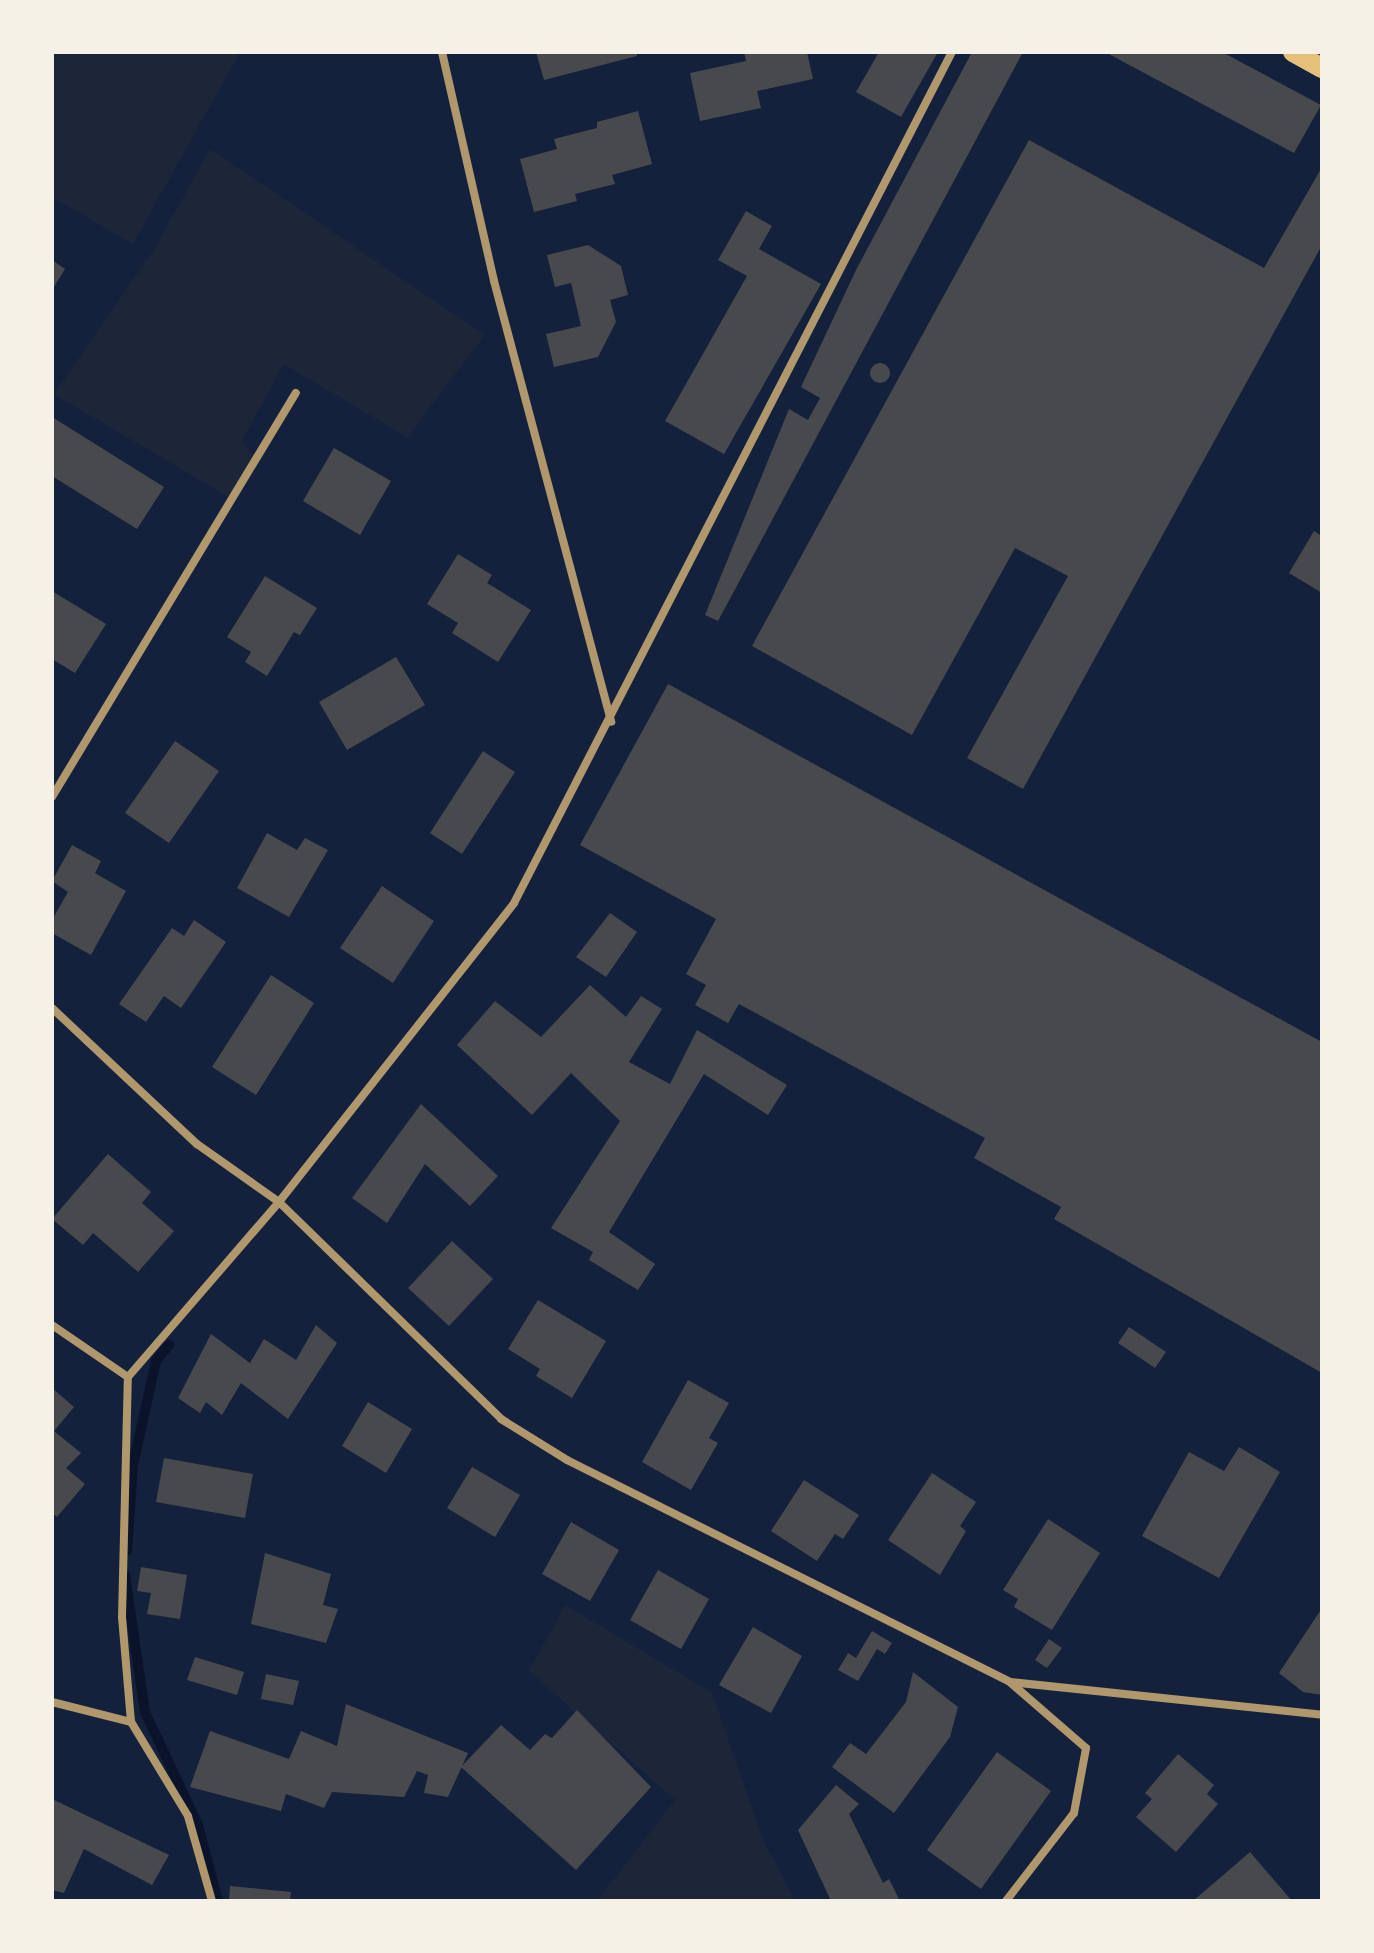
<!DOCTYPE html>
<html>
<head>
<meta charset="utf-8">
<style>
  body { margin:0 }
  #map { position:relative; width:1374px; height:1953px; overflow:hidden; background:#14213d; font-family:"Titillium Web",sans-serif }
  div>[style] { position:absolute }
  .green>* { inset:0; background:#1d2539 }
  .stream>* { height:10px; margin:-5px; padding:0 5px; transform-origin:5px; border-radius:5px; background:#0b132b }
  .building>* { inset:0; background:#48494c }
  .round { border-radius:50% }
  .minor>* { height:8px; margin:-4px; padding:0 4px; transform-origin:4px; border-radius:4px; background:#b1986c }
  .primary>* { height:20px; margin:-10px; padding:0 10px; transform-origin:10px; border-radius:10px; background:#e5c07b }
  span { translate:-50% -50%; white-space:nowrap; text-align:center; line-height:1.15; -webkit-text-stroke:6px #f6f1e7; paint-order:stroke }
  .frame { position:absolute; inset:0; border:54px solid #f6f1e7; pointer-events:none }
</style>
</head>
<body>
<div id="map">
  <div class="green">
    <div style="clip-path:polygon(52px 52px,240px 52px,133px 244px,52px 197px)"></div>
    <div style="clip-path:polygon(210px 149px,485px 335px,407px 437px,284px 364px,242px 440px,253px 456px,230px 498px,54px 394px,155px 248px)"></div>
    <div style="clip-path:polygon(565px 1605px,712px 1693px,764px 1842px,795px 1901px,597px 1901px,675px 1800px,529px 1671px)"></div>
  </div>
  <div class="stream">
    <div style="left:127px;top:1551px;width:86px;rotate:-86deg"></div>
    <div style="left:133px;top:1465px;width:107px;rotate:-77.5deg"></div>
    <div style="left:156px;top:1361px;width:21px;rotate:-51deg"></div>
    <div style="left:125px;top:1575px;width:138px;rotate:81.7deg"></div>
    <div style="left:145px;top:1712px;width:125px;rotate:64.9deg"></div>
    <div style="left:198px;top:1825px;width:79px;rotate:75.3deg"></div>
  </div>
  <div class="building">
    <div style="clip-path:polygon(536px 52px,636px 52px,637px 56px,544px 80px)"></div>
    <div style="clip-path:polygon(744px 52px,807px 52px,813px 79px,757px 91px,761px 108px,700px 121px,690px 73px,746px 61px)"></div>
    <div style="clip-path:polygon(879px 52px,938px 52px,901px 117px,856px 92px)"></div>
    <div style="clip-path:polygon(972px 52px,1023px 52px,718px 621px,705px 615px,789px 409px,808px 420px,820px 398px,801px 387px,856px 270px)"></div>
    <div style="clip-path:polygon(1105px 52px,1222px 52px,1321px 105px,1294px 153px)"></div>
    <div style="clip-path:polygon(638px 111px,652px 164px,612px 175px,615px 184px,575px 194px,577px 201px,534px 212px,520px 159px,557px 149px,554px 139px,597px 128px,597px 122px)"></div>
    <div style="clip-path:polygon(1029px 140px,1264px 268px,1322px 167px,1322px 245px,1023px 789px,967px 758px,1068px 576px,1015px 548px,912px 735px,752px 646px)"></div>
    <div style="clip-path:polygon(746px 211px,772px 226px,759px 249px,821px 284px,724px 454px,665px 421px,747px 276px,718px 260px)"></div>
    <div style="clip-path:polygon(588px 245px,621px 266px,628px 295px,610px 300px,616px 322px,598px 357px,554px 367px,546px 334px,581px 326px,571px 283px,555px 287px,547px 255px)"></div>
    <div style="clip-path:polygon(52px 260px,65px 269px,52px 290px)"></div>
    <div class="round" style="left:870px;top:363px;width:20px;height:20px"></div>
    <div style="clip-path:polygon(52px 417px,164px 487px,137px 529px,52px 476px)"></div>
    <div style="clip-path:polygon(334px 448px,391px 481px,360px 535px,303px 501px)"></div>
    <div style="clip-path:polygon(1314px 531px,1322px 536px,1322px 593px,1289px 573px)"></div>
    <div style="clip-path:polygon(458px 554px,492px 575px,487px 583px,531px 610px,498px 662px,452px 633px,458px 623px,427px 604px)"></div>
    <div style="clip-path:polygon(265px 576px,317px 608px,300px 635px,294px 632px,267px 676px,245px 662px,251px 652px,227px 637px)"></div>
    <div style="clip-path:polygon(52px 591px,106px 624px,75px 673px,52px 659px)"></div>
    <div style="clip-path:polygon(396px 657px,425px 705px,347px 750px,319px 702px)"></div>
    <div style="clip-path:polygon(668px 684px,1322px 1042px,1322px 1373px,1054px 1219px,1061px 1207px,974px 1158px,985px 1138px,739px 1004px,728px 1023px,695px 1005px,706px 985px,686px 974px,716px 919px,580px 845px)"></div>
    <div style="clip-path:polygon(175px 741px,219px 771px,169px 843px,125px 813px)"></div>
    <div style="clip-path:polygon(483px 751px,515px 772px,462px 854px,430px 833px)"></div>
    <div style="clip-path:polygon(267px 833px,297px 850px,305px 838px,328px 850px,289px 917px,237px 888px)"></div>
    <div style="clip-path:polygon(72px 845px,101px 861px,95px 873px,126px 891px,91px 955px,52px 933px,52px 920px,68px 892px,52px 881px)"></div>
    <div style="clip-path:polygon(382px 886px,434px 921px,393px 983px,340px 948px)"></div>
    <div style="clip-path:polygon(610px 913px,637px 932px,606px 977px,576px 957px)"></div>
    <div style="clip-path:polygon(194px 920px,226px 942px,181px 1008px,164px 996px,146px 1022px,119px 1004px,172px 928px,184px 936px)"></div>
    <div style="clip-path:polygon(271px 975px,314px 1003px,256px 1095px,212px 1067px)"></div>
    <div style="clip-path:polygon(590px 985px,626px 1017px,641px 996px,662px 1009px,629px 1062px,670px 1084px,697px 1030px,787px 1085px,768px 1115px,704px 1074px,609px 1232px,655px 1264px,638px 1290px,589px 1260px,593px 1252px,551px 1228px,620px 1121px,571px 1073px,532px 1115px,457px 1045px,495px 1001px,541px 1037px)"></div>
    <div style="clip-path:polygon(421px 1104px,498px 1176px,470px 1206px,425px 1164px,387px 1223px,352px 1198px)"></div>
    <div style="clip-path:polygon(108px 1154px,151px 1192px,142px 1203px,174px 1231px,138px 1272px,93px 1233px,83px 1245px,52px 1219px)"></div>
    <div style="clip-path:polygon(452px 1241px,493px 1279px,449px 1326px,408px 1288px)"></div>
    <div style="clip-path:polygon(538px 1300px,606px 1341px,572px 1398px,536px 1376px,540px 1369px,508px 1349px)"></div>
    <div style="clip-path:polygon(316px 1325px,337px 1343px,288px 1419px,241px 1383px,222px 1415px,206px 1402px,200px 1413px,178px 1398px,211px 1334px,250px 1363px,264px 1339px,296px 1360px)"></div>
    <div style="clip-path:polygon(1129px 1327px,1166px 1352px,1155px 1368px,1118px 1343px)"></div>
    <div style="clip-path:polygon(688px 1380px,729px 1403px,709px 1438px,718px 1443px,691px 1490px,642px 1462px)"></div>
    <div style="clip-path:polygon(52px 1388px,74px 1407px,54px 1431px,81px 1453px,66px 1468px,85px 1484px,57px 1517px,52px 1513px)"></div>
    <div style="clip-path:polygon(368px 1402px,412px 1429px,386px 1473px,342px 1446px)"></div>
    <div style="clip-path:polygon(1239px 1447px,1280px 1472px,1219px 1578px,1142px 1536px,1189px 1452px,1224px 1471px)"></div>
    <div style="clip-path:polygon(164px 1458px,253px 1474px,245px 1518px,156px 1502px)"></div>
    <div style="clip-path:polygon(472px 1467px,520px 1495px,495px 1537px,447px 1508px)"></div>
    <div style="clip-path:polygon(932px 1473px,976px 1502px,960px 1526px,966px 1531px,940px 1575px,888px 1540px)"></div>
    <div style="clip-path:polygon(804px 1480px,859px 1515px,843px 1539px,835px 1534px,817px 1561px,771px 1531px)"></div>
    <div style="clip-path:polygon(1048px 1519px,1100px 1553px,1052px 1630px,1014px 1607px,1018px 1599px,1003px 1590px)"></div>
    <div style="clip-path:polygon(571px 1522px,619px 1550px,590px 1601px,542px 1574px)"></div>
    <div style="clip-path:polygon(265px 1553px,331px 1574px,323px 1605px,338px 1609px,326px 1643px,251px 1624px)"></div>
    <div style="clip-path:polygon(141px 1567px,187px 1575px,180px 1619px,147px 1614px,151px 1593px,137px 1591px)"></div>
    <div style="clip-path:polygon(658px 1570px,709px 1599px,681px 1649px,630px 1620px)"></div>
    <div style="clip-path:polygon(1322px 1608px,1322px 1695px,1303px 1692px,1279px 1673px)"></div>
    <div style="clip-path:polygon(753px 1627px,802px 1656px,771px 1713px,719px 1685px)"></div>
    <div style="clip-path:polygon(872px 1631px,892px 1643px,885px 1654px,877px 1649px,858px 1681px,838px 1670px,848px 1653px,856px 1658px)"></div>
    <div style="clip-path:polygon(1049px 1639px,1062px 1648px,1047px 1668px,1035px 1660px)"></div>
    <div style="clip-path:polygon(195px 1657px,244px 1672px,237px 1695px,187px 1680px)"></div>
    <div style="clip-path:polygon(913px 1672px,958px 1707px,950px 1737px,894px 1813px,832px 1767px,850px 1743px,866px 1754px,906px 1702px)"></div>
    <div style="clip-path:polygon(266px 1674px,299px 1681px,293px 1705px,261px 1699px)"></div>
    <div style="clip-path:polygon(346px 1704px,468px 1753px,448px 1797px,424px 1793px,428px 1775px,417px 1771px,404px 1797px,332px 1792px,324px 1808px,286px 1794px,281px 1811px,190px 1787px,210px 1731px,289px 1759px,301px 1731px,337px 1746px)"></div>
    <div style="clip-path:polygon(577px 1710px,651px 1787px,576px 1870px,461px 1767px,501px 1725px,530px 1750px,545px 1734px,552px 1738px)"></div>
    <div style="clip-path:polygon(997px 1752px,1051px 1791px,981px 1889px,927px 1850px)"></div>
    <div style="clip-path:polygon(1178px 1754px,1214px 1785px,1207px 1794px,1218px 1804px,1176px 1852px,1136px 1817px,1152px 1799px,1145px 1793px)"></div>
    <div style="clip-path:polygon(836px 1785px,859px 1804px,849px 1814px,883px 1883px,889px 1879px,900px 1901px,831px 1901px,798px 1830px)"></div>
    <div style="clip-path:polygon(52px 1799px,169px 1855px,152px 1885px,84px 1849px,64px 1893px,52px 1890px)"></div>
    <div style="clip-path:polygon(1250px 1852px,1292px 1901px,1193px 1901px)"></div>
    <div style="clip-path:polygon(230px 1886px,291px 1892px,290px 1901px,229px 1901px)"></div>
  </div>
  <div class="minor">
    <div style="left:442px;top:52px;width:235px;rotate:77.2deg"></div>
    <div style="left:494px;top:281px;width:456px;rotate:75.1deg"></div>
    <div style="left:52px;top:797px;width:472px;rotate:-58.9deg"></div>
    <div style="left:52px;top:1008px;width:199px;rotate:43.2deg"></div>
    <div style="left:197px;top:1144px;width:100px;rotate:35.3deg"></div>
    <div style="left:279px;top:1202px;width:310px;rotate:44.3deg"></div>
    <div style="left:501px;top:1419px;width:78px;rotate:31.8deg"></div>
    <div style="left:567px;top:1460px;width:496px;rotate:26.6deg"></div>
    <div style="left:1010px;top:1682px;width:314px;rotate:6deg"></div>
    <div style="left:52px;top:1325px;width:92px;rotate:34.4deg"></div>
    <div style="left:52px;top:1702px;width:81px;rotate:14.2deg"></div>
    <div style="left:212px;top:1901px;width:88px;rotate:-105.8deg"></div>
    <div style="left:188px;top:1816px;width:110px;rotate:-121.2deg"></div>
    <div style="left:131px;top:1722px;width:105px;rotate:-94.9deg"></div>
    <div style="left:122px;top:1617px;width:240px;rotate:-88.6deg"></div>
    <div style="left:128px;top:1377px;width:231px;rotate:-49.2deg"></div>
    <div style="left:279px;top:1202px;width:380px;rotate:-51.8deg"></div>
    <div style="left:514px;top:903px;width:957px;rotate:-62.77deg"></div>
    <div style="left:1006px;top:1901px;width:111px;rotate:-52.3deg"></div>
    <div style="left:1074px;top:1813px;width:66px;rotate:-79.5deg"></div>
    <div style="left:1086px;top:1748px;width:99px;rotate:-139.1deg"></div>
  </div>
  <div class="primary">
    <div style="left:1293px;top:52px;width:33px;rotate:29deg"></div>
  </div>
  <div class="frame"></div>
</div>
</body>
</html>
